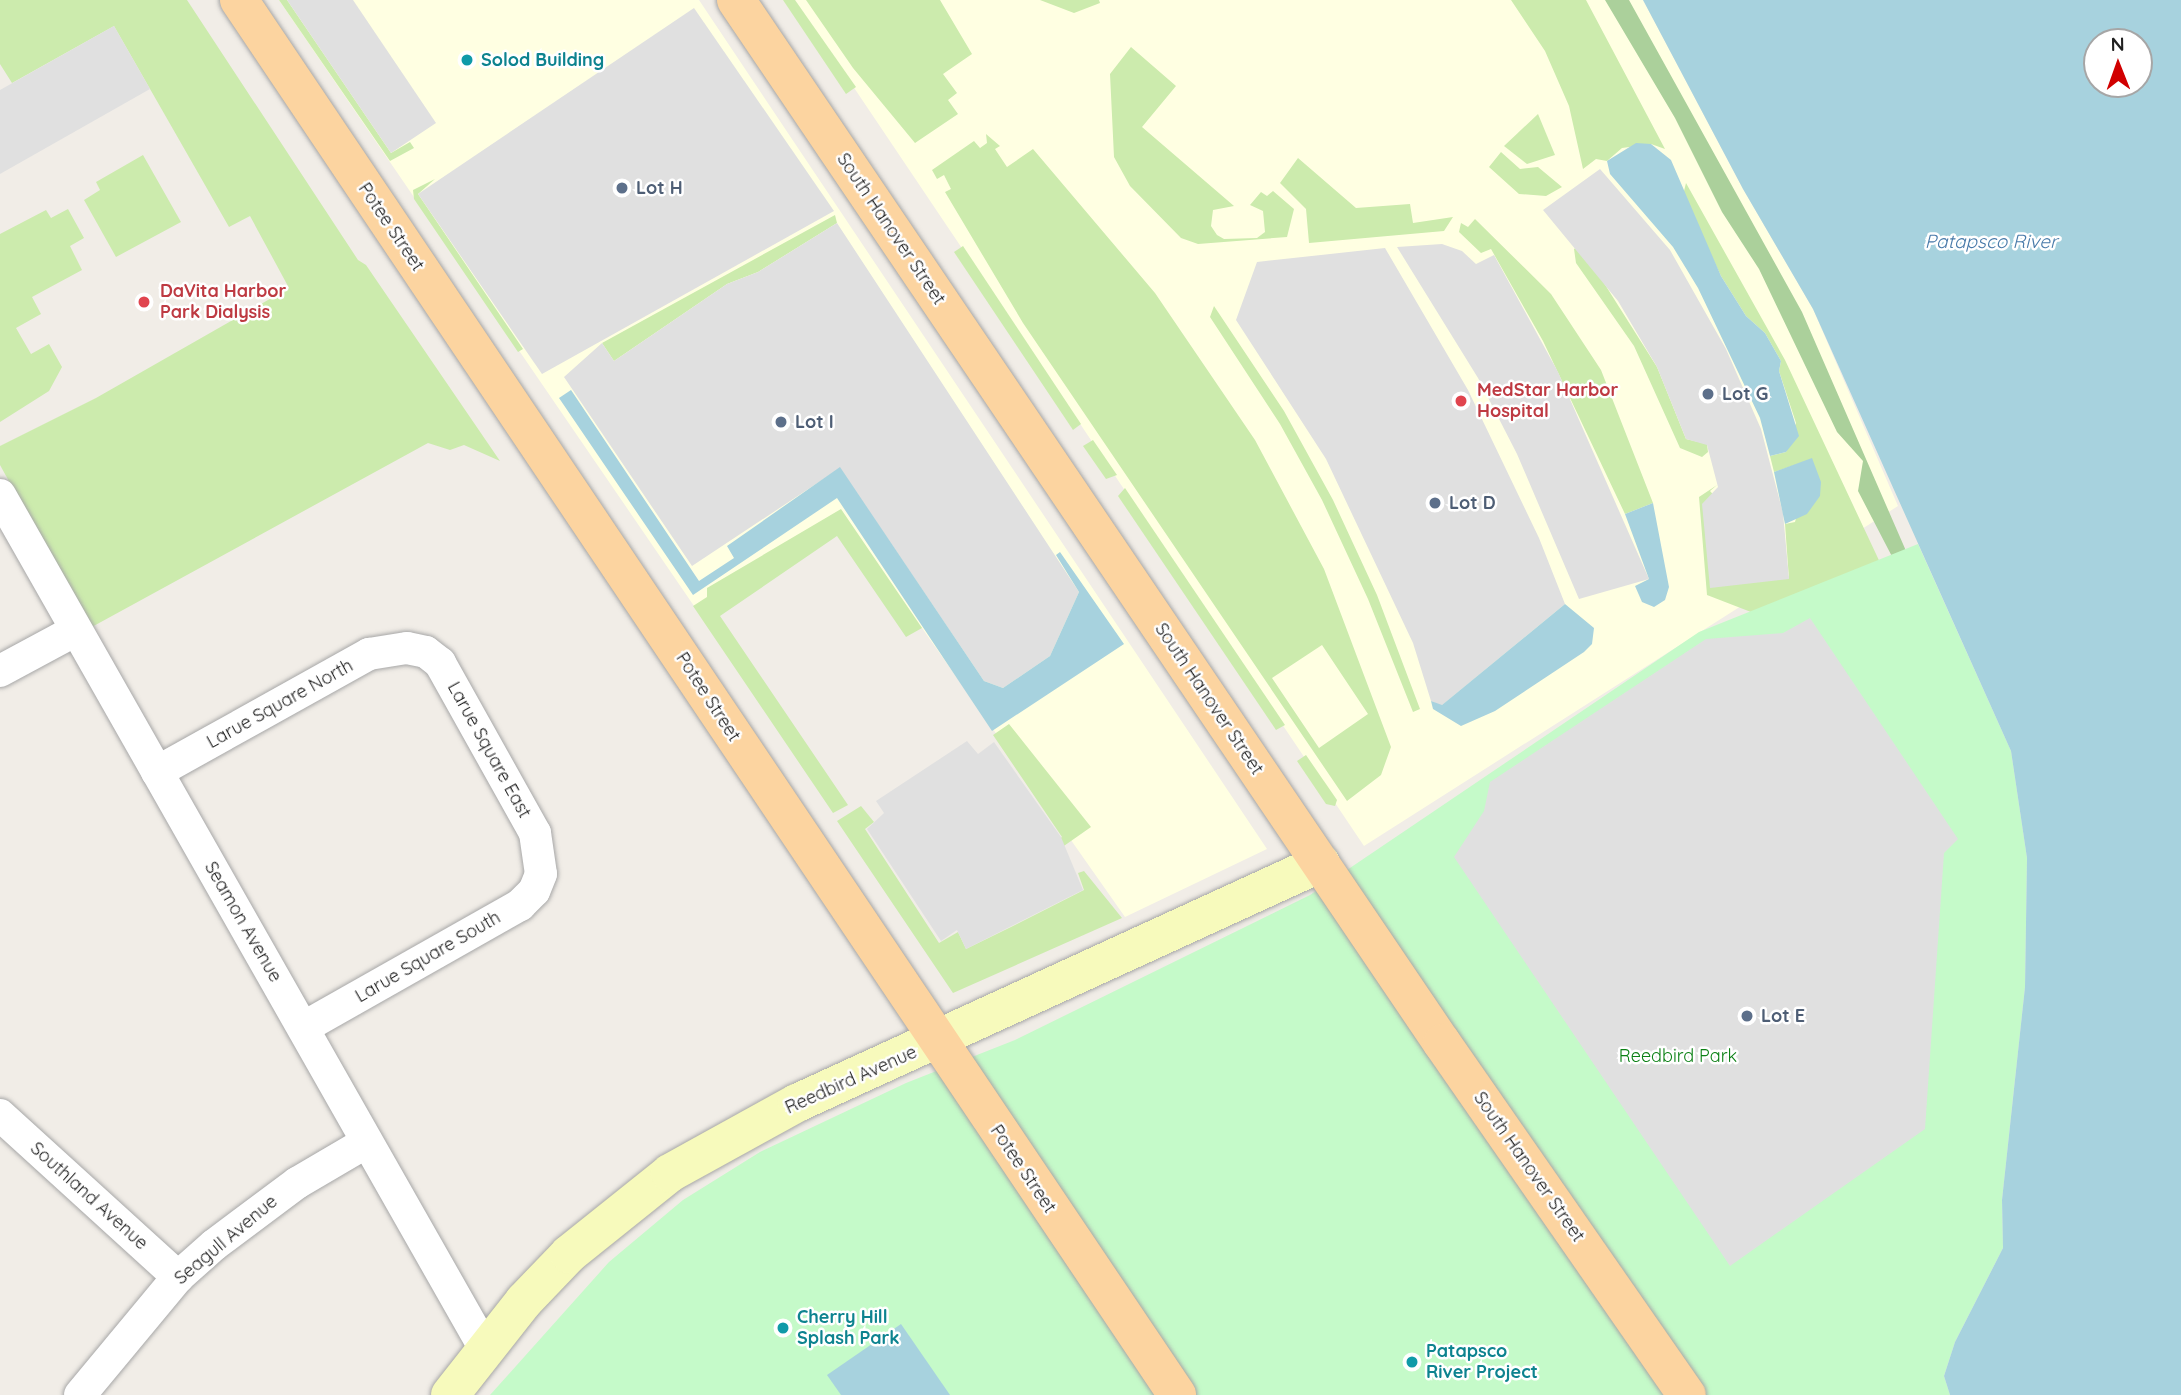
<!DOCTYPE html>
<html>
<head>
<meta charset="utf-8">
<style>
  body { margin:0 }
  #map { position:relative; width:2181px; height:1395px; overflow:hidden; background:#f1ede7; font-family:Quicksand,sans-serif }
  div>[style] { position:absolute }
  .education>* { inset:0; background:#ffffe2 }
  .grass>* { inset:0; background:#ccebad }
  .forest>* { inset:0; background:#abd09b }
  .park>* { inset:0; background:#c5fac9 }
  .parking>* { inset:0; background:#e0e0e0 }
  .water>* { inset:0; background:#a7d2de }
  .roads { filter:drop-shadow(0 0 2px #a7a7a7) drop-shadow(0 0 2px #a7a7a7) }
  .street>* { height:32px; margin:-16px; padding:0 16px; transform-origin:16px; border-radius:16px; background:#fff }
  .secondary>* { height:38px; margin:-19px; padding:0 19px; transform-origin:19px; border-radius:19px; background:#f7fabc }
  .primary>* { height:38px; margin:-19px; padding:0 19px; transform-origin:19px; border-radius:19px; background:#fcd4a0 }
  .dots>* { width:19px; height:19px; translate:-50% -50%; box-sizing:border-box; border:4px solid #fff; border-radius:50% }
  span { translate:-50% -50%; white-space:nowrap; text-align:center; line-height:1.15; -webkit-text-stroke:5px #fff; paint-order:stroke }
  .culture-label { font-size:18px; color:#0d838f; font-weight:700 }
  .left { translate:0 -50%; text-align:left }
  .service-label { font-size:18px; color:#4e5e75; font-weight:700 }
  .street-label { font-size:18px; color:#202020 }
  .health-label { font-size:18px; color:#be3a42; font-weight:700 }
  .park-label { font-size:18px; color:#0b8115 }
  .water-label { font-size:19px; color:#487aa9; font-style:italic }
  .north { position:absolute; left:2083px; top:28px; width:70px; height:70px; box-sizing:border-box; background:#fff; border:2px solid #a6a6a6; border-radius:50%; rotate:359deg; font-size:19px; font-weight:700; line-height:28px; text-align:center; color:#202020 }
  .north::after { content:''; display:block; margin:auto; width:24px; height:32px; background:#d10001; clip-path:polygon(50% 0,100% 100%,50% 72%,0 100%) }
</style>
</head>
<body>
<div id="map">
  <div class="education">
    <div style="clip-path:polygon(279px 0,699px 0,1267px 849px,1125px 917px,844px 517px,694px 606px)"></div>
    <div style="clip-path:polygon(795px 0,1643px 0,1743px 189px,1813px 309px,1898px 506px,1364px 846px)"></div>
  </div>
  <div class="grass">
    <div style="clip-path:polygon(0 0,187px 0,358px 260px,366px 265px,500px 461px,464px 445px,450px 450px,428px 443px,90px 628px,0 465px,0 446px,96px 398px,289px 288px,250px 216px,229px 227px,114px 26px,12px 83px,0 64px)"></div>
    <div style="clip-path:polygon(279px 0,287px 0,391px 153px,410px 142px,414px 148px,390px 161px)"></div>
    <div style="clip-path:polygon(783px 0,795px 0,856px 87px,846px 94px)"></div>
    <div style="clip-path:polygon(806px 0,940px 0,972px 54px,943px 74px,957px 93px,948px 100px,958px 114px,915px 143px,853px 68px)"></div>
    <div style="clip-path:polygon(1040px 0,1099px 0,1100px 3px,1074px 13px)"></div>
    <div style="clip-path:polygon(1511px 0,1586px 0,1665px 149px,1651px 144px,1622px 148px,1607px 161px,1596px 159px,1583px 169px,1569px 106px,1545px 51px)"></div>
    <div style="clip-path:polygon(1131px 47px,1176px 86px,1142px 127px,1234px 206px,1213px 210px,1211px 226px,1217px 235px,1224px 239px,1257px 238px,1265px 232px,1263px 211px,1250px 205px,1261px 192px,1267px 196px,1273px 191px,1294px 209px,1287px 237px,1198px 244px,1181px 238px,1130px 186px,1114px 157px,1110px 74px)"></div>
    <div style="clip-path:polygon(1538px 114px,1555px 155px,1527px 164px,1504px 146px)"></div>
    <div style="clip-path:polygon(evenodd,986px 134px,1000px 146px,995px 149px,1007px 167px,1033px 149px,1155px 293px,1255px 440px,1324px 569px,1391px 747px,1381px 775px,1347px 801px,1023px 323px,945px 192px,951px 189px,944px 175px,937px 179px,932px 170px,974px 141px,980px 148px,987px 143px,986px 134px,1322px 645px,1368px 714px,1319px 748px,1272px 678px,1322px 645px)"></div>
    <div style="clip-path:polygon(1501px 152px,1520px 169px,1538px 167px,1562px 187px,1546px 196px,1519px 194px,1489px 167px)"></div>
    <div style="clip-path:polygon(143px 155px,181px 222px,116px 257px,84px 200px,100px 190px,96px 182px)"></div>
    <div style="clip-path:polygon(1298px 158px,1356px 208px,1410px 204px,1413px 223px,1453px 217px,1444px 231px,1309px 243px,1306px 209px,1280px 183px)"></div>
    <div style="clip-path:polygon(435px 179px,418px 194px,523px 349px,518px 352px,414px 199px,413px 190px)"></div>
    <div style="clip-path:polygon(1686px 183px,1785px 360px,1937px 684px,1707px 595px,1699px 497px,1717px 485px,1710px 491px,1789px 579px,1785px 524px,1795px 522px,1812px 459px,1774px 472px,1770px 456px,1786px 452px,1796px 423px,1779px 371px,1781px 361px,1765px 333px,1746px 316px,1721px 276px,1683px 195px)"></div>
    <div style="clip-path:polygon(68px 209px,84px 238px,70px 246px,82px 270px,32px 297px,41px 314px,16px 328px,31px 354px,49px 344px,62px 367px,49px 391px,0 422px,0 234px,46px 210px,51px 218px)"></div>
    <div style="clip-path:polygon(835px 215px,837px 223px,758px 272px,727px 284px,614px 361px,602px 343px)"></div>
    <div style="clip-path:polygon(1475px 219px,1551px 294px,1601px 370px,1653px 503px,1625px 514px,1543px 341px,1491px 249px,1481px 253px,1459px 232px,1461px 223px,1468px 227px)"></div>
    <div style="clip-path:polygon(1580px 245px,1657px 367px,1686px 439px,1707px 444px,1708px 452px,1702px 457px,1680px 448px,1634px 346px,1576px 263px,1574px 249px)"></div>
    <div style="clip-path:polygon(963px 246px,1081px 424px,1073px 430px,954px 252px)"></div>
    <div style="clip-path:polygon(1214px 306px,1284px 411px,1333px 500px,1377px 595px,1420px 709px,1413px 712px,1368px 599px,1322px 500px,1280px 424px,1210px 317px)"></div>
    <div style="clip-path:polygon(1093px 440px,1117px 475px,1106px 479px,1083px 446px)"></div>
    <div style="clip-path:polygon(1125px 488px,1285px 725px,1276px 730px,1118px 496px)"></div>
    <div style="clip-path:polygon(841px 509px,922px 628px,906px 637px,837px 536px,720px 616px,848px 805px,833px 813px,693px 606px,707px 597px,707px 588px)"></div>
    <div style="clip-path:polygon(1009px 724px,1091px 827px,1051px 855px,1047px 847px,1062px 837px,993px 735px)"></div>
    <div style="clip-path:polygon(1306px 755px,1337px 800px,1335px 806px,1326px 804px,1297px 761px)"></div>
    <div style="clip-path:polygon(861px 806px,874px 822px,865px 829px,939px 943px,958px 932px,966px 949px,1011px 927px,1084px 890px,1078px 873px,1084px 871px,1122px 918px,953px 993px,837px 821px)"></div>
  </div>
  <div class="forest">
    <div style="clip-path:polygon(1605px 0,1629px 0,1802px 312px,1994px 753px,1858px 491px,1863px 461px,1837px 432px,1759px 269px,1722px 212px,1675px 118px)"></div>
  </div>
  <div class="park">
    <div style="clip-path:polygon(1918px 544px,2011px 751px,2027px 858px,2025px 987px,2002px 1200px,2003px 1248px,1955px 1342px,1944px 1376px,1950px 1395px,490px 1395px,609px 1262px,683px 1200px,760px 1152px,906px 1083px,1015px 1040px,1310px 895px,1699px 632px)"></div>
  </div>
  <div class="parking">
    <div style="clip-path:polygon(287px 0,353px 0,436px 123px,391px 153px)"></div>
    <div style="clip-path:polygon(694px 8px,834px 211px,542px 374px,418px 194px)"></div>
    <div style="clip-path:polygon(114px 26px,150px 89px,0 174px,0 90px)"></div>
    <div style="clip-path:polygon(1600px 169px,1670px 250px,1726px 349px,1761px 429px,1783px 513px,1789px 579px,1710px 588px,1702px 504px,1718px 487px,1707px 445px,1686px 439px,1657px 367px,1618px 301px,1543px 210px)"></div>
    <div style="clip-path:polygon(837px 223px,1079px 592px,1050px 656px,1003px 688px,984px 681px,840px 468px,692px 566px,564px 377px,602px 343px,614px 361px,727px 284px,758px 272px)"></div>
    <div style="clip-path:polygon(1442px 244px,1462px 251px,1476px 264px,1494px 255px,1558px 372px,1649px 579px,1579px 599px,1517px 454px,1478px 378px,1397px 247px)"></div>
    <div style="clip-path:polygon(1385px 248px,1468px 390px,1539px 538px,1565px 604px,1441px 706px,1431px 701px,1413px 643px,1326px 459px,1236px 320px,1257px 262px)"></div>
    <div style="clip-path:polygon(1810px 618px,1958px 839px,1944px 853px,1925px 1129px,1730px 1266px,1454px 857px,1484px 811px,1490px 782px,1706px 639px,1783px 633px)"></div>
    <div style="clip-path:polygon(967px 741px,978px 754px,994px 742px,1061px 837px,1083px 890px,966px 949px,957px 930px,941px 941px,867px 829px,884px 813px,876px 801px)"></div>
  </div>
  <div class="water">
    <div style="clip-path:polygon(evenodd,1643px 0,2181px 0,2181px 1395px,1950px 1395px,1944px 1376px,1955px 1342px,2003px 1248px,2002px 1200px,2025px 987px,2027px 858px,2011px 751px,1813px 309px,1743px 189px,1643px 0,2097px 42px,2139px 42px,2139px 84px,2097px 84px,2097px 42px)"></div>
    <div style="clip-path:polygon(1636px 143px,1651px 144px,1671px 160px,1721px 276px,1746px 316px,1765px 333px,1781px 361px,1779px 371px,1799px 436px,1786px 452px,1770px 456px,1760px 418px,1698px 288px,1673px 247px,1610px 174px,1607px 161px)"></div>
    <div style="clip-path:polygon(571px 390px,699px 581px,734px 558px,727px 546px,840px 467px,984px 681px,1003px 688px,1050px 656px,1079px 592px,1056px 555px,1060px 552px,1124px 644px,992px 731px,837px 498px,693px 595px,559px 398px)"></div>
    <div style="clip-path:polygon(1812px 458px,1821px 482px,1820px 496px,1807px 514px,1785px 524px,1774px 472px)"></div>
    <div style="clip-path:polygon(1653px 503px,1669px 587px,1665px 600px,1654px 607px,1642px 602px,1635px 586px,1649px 579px,1625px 514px)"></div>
    <div style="clip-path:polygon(1565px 604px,1594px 628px,1592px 644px,1584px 652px,1495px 711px,1461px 726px,1433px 709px,1431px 701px,1442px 705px)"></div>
    <div style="clip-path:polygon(901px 1324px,950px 1395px,841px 1395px,827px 1375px)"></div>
  </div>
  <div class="roads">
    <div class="street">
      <div style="left:0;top:495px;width:982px;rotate:60.41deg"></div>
      <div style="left:0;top:671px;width:86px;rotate:-28.3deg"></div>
      <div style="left:157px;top:772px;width:243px;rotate:-29.1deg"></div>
      <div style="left:369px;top:654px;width:38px;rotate:-9deg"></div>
      <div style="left:407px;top:648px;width:19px;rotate:12deg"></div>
      <div style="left:426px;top:652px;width:18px;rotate:38deg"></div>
      <div style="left:440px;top:663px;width:195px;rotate:60.8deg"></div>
      <div style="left:535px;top:833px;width:41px;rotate:81.7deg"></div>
      <div style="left:541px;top:874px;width:18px;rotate:112deg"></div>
      <div style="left:534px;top:891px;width:20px;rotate:135deg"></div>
      <div style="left:520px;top:905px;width:249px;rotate:150.5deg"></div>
      <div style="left:0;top:1115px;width:241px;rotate:42.3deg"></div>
      <div style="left:80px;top:1395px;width:153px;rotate:-50.3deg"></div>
      <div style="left:178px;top:1277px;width:48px;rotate:-41.6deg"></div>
      <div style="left:214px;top:1245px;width:104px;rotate:-36.8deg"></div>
      <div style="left:297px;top:1183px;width:81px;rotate:-30.4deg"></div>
    </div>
    <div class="secondary">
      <div style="left:450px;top:1395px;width:120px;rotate:-51.8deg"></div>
      <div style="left:524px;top:1301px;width:65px;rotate:-46.2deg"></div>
      <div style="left:569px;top:1254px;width:129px;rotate:-38.7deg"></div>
      <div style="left:670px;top:1173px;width:145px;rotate:-28.9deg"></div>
      <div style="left:797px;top:1103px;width:576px;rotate:-24.61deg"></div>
    </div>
    <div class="primary">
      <div style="left:239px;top:0;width:1681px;rotate:56.08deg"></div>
      <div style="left:736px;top:0;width:1259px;rotate:55.91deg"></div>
      <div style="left:1442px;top:1043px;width:429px;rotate:55.2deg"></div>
    </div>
  </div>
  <div class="dots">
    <div style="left:467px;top:60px;background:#0f9aa8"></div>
    <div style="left:622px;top:188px;background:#5c6f8a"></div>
    <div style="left:144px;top:302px;background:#e0444e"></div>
    <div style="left:1708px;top:394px;background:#5c6f8a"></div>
    <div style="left:1461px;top:401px;background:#e0444e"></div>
    <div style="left:781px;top:422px;background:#5c6f8a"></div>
    <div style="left:1435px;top:503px;background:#5c6f8a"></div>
    <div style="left:1747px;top:1016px;background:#5c6f8a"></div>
    <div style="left:783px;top:1328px;background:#0f9aa8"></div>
    <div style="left:1412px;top:1362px;background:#0f9aa8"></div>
  </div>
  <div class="culture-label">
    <span class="left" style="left:481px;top:60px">Solod Building</span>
    <span class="left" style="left:797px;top:1328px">Cherry Hill<br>Splash Park</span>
    <span class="left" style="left:1426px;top:1362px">Patapsco<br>River Project</span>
  </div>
  <div class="service-label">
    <span class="left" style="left:636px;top:188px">Lot H</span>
    <span class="left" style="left:1722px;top:394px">Lot G</span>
    <span class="left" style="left:795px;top:422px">Lot I</span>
    <span class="left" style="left:1449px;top:503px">Lot D</span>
    <span class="left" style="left:1761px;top:1016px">Lot E</span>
  </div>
  <div class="street-label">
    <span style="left:391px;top:227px;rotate:56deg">Potee Street</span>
    <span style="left:891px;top:229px;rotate:56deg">South Hanover Street</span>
    <span style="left:708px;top:697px;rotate:57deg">Potee Street</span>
    <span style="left:1209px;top:699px;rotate:56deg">South Hanover Street</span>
    <span style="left:280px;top:704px;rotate:-29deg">Larue Square North</span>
    <span style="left:489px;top:750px;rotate:61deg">Larue Square East</span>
    <span style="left:243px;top:922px;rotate:60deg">Seamon Avenue</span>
    <span style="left:428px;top:957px;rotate:-30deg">Larue Square South</span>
    <span style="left:851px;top:1080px;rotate:-24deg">Reedbird Avenue</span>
    <span style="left:1529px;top:1167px;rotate:55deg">South Hanover Street</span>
    <span style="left:1023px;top:1169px;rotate:56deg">Potee Street</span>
    <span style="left:89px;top:1196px;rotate:42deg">Southland Avenue</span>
    <span style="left:226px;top:1240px;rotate:-40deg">Seagull Avenue</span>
  </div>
  <div class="health-label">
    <span class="left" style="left:160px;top:302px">DaVita Harbor<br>Park Dialysis</span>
    <span class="left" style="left:1477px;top:401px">MedStar Harbor<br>Hospital</span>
  </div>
  <div class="park-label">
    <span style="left:1678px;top:1056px">Reedbird Park</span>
  </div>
  <div class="water-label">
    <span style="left:1991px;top:242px">Patapsco River</span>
  </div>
  <div class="north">N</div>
</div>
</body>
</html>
